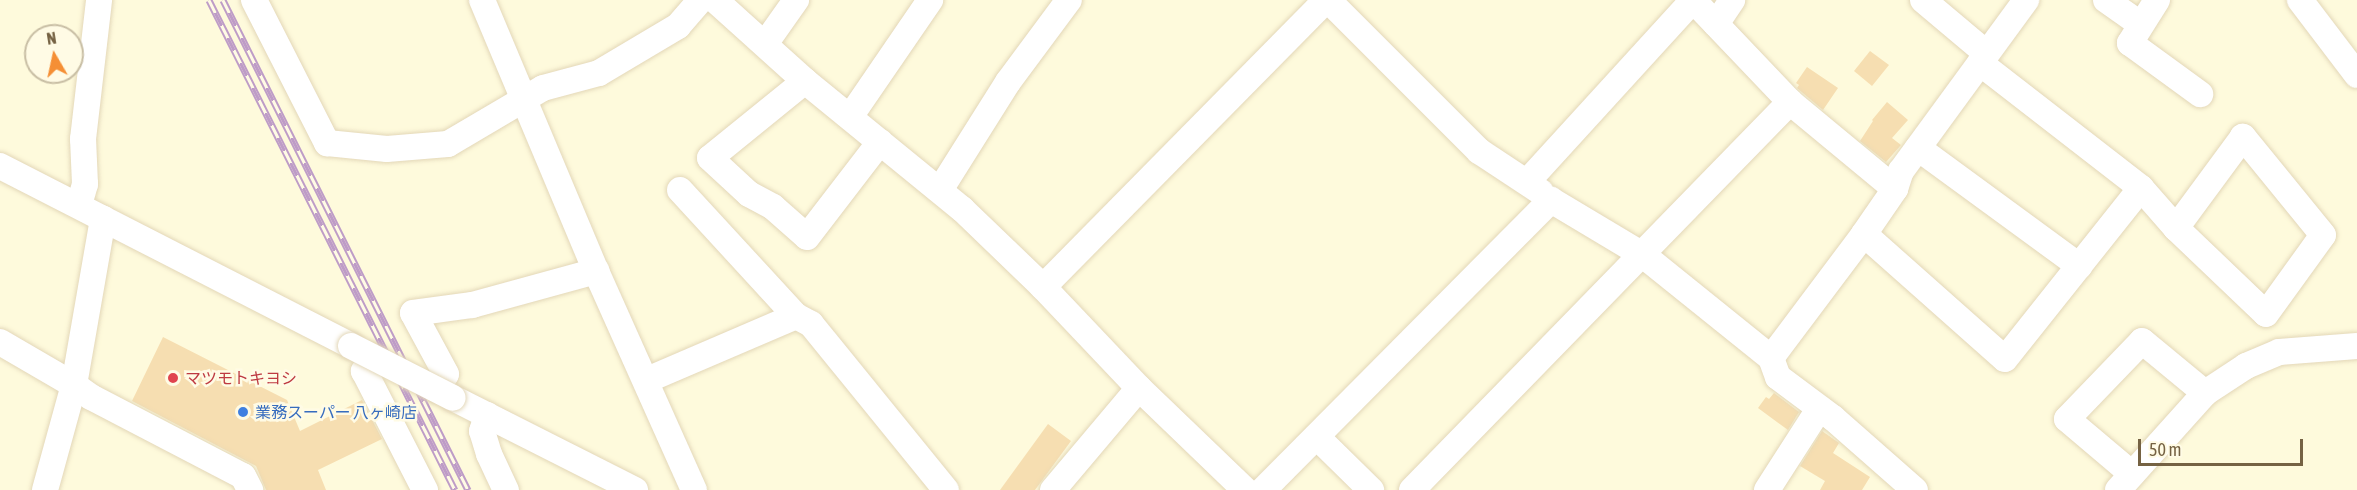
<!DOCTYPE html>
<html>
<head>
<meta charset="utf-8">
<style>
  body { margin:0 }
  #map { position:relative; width:2357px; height:490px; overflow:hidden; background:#fefadc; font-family:"Asap Condensed","Noto Sans JP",sans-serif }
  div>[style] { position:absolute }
  .building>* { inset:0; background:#f6deb1 }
  .roads { filter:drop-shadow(0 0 2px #e3d7b8) drop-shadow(0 0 2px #e3d7b8) }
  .minor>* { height:26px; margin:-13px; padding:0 13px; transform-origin:13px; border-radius:13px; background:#fff }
  .rail>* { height:7px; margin-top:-3.5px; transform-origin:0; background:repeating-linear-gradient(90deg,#fffbe5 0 14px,#be9cc7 0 28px); box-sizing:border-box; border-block:2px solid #be9cc7 }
  .bridges { filter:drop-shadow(0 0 2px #e3d7b8) drop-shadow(0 0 2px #e3d7b8) }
  .minor-bridge>* { height:26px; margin:-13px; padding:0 13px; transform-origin:13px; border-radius:13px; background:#fff }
  .dots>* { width:16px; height:16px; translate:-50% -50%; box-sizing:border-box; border:3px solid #fffbe5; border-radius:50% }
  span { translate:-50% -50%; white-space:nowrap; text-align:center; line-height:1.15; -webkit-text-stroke:5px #fffbe5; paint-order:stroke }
  .health-label { font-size:16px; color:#be3a42 }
  .left { translate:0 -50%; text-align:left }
  .shop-label { font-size:16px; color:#366cbe }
  .north { position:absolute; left:24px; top:24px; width:60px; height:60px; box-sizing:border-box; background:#fffbe5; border:2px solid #c8bea4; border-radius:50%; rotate:351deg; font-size:16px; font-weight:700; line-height:24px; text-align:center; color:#756243 }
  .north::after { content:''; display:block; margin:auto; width:21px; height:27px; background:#f58f35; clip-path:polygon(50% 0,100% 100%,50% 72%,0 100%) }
  .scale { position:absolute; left:2138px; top:439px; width:165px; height:27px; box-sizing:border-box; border:3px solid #756243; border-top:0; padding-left:8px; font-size:18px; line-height:21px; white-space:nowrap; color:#756243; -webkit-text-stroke:4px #fffbe5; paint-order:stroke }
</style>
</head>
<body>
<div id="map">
  <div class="building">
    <div style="clip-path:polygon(1870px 51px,1889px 65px,1872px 86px,1854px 71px)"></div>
    <div style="clip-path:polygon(1807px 67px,1838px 88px,1823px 110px,1797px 88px,1799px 85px,1796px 83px)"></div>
    <div style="clip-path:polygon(1887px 102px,1908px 120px,1892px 138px,1901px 145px,1886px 162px,1860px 141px,1873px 121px,1872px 120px)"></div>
    <div style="clip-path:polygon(163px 337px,287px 400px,300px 431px,362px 400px,382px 439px,318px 470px,326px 490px,266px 490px,256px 466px,132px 401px)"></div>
    <div style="clip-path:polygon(1774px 393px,1799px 412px,1788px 430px,1758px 408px,1766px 397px,1769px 399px)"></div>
    <div style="clip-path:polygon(1048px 424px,1071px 441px,1035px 490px,1000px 490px)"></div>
    <div style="clip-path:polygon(1822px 431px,1839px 443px,1833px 453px,1870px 477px,1862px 490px,1820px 490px,1825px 481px,1800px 466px)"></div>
  </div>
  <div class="roads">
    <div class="minor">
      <div style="left:254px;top:0;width:161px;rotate:63deg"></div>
      <div style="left:327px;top:143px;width:60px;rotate:5.7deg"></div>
      <div style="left:387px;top:149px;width:61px;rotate:-4.7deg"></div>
      <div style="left:448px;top:144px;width:110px;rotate:-30.5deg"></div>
      <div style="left:543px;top:88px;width:58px;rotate:-15deg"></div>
      <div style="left:599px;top:73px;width:92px;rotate:-30.7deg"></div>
      <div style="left:678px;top:26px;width:35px;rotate:-49deg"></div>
      <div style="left:482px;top:0;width:294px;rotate:67.2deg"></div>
      <div style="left:596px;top:271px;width:240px;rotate:65.9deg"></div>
      <div style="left:715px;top:0;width:121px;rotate:42deg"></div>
      <div style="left:805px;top:81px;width:203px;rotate:39.2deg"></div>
      <div style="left:962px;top:209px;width:112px;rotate:43.9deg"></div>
      <div style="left:1043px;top:287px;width:139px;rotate:46.5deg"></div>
      <div style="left:1139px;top:388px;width:147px;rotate:43.9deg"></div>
      <div style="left:1328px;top:0;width:214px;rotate:45deg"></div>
      <div style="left:1479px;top:151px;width:74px;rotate:33.5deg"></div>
      <div style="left:1923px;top:0;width:82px;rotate:40.1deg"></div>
      <div style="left:2106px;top:0;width:42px;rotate:35.2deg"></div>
      <div style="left:2157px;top:0;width:51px;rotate:122.1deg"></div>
      <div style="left:2130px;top:43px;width:87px;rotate:36.1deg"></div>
      <div style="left:2300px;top:0;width:94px;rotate:52.8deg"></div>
      <div style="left:1716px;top:24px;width:29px;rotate:-56deg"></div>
      <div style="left:765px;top:44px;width:54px;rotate:-54.8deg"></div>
      <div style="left:1980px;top:63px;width:204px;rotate:37.8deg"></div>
      <div style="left:2141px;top:188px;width:53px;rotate:48.8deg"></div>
      <div style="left:2176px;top:228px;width:124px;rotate:43.7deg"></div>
      <div style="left:2266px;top:314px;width:97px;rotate:-54.2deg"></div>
      <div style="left:2323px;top:235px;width:127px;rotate:-129.2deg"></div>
      <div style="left:2243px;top:137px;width:113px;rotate:126.4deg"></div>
      <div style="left:805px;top:81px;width:122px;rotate:141deg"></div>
      <div style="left:710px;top:158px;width:53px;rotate:42.7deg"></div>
      <div style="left:749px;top:194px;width:27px;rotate:28deg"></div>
      <div style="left:773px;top:207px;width:45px;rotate:41.4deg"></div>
      <div style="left:807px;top:237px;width:120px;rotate:-52.5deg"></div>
      <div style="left:850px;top:117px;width:142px;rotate:-55.6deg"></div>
      <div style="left:1918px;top:148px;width:200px;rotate:36.2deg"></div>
      <div style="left:0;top:166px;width:394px;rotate:27.1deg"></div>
      <div style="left:1527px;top:182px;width:246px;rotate:-47.6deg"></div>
      <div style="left:1693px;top:0;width:141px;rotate:46.4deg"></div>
      <div style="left:1790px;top:102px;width:136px;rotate:39.6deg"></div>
      <div style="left:680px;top:190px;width:171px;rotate:47.4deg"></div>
      <div style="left:796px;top:316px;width:17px;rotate:28deg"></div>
      <div style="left:811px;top:324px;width:214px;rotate:50.9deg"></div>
      <div style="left:940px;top:190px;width:128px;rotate:-57.8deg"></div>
      <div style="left:1008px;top:82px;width:102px;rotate:-53.4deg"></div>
      <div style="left:79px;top:205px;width:22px;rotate:-74deg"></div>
      <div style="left:85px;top:184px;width:45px;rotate:-92.5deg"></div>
      <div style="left:83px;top:139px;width:140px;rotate:-83.4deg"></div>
      <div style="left:1864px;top:234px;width:188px;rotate:41.6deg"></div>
      <div style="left:2005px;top:359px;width:218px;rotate:-51.5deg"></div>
      <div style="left:1043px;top:287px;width:403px;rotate:-45.4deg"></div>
      <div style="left:0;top:342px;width:86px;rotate:30.2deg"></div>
      <div style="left:74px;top:385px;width:21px;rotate:35deg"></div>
      <div style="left:91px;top:397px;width:171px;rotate:27.5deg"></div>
      <div style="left:243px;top:476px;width:16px;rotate:63deg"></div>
      <div style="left:373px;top:357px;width:17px;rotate:123deg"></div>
      <div style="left:364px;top:371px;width:134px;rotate:62.9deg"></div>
      <div style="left:1771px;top:358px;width:155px;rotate:-53.1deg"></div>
      <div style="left:1864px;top:234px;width:55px;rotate:-55.4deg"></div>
      <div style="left:1895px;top:189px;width:19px;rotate:-72deg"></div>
      <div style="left:1901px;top:171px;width:212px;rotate:-53.8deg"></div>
      <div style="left:647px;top:380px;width:162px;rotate:-23.2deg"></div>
      <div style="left:437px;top:389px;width:17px;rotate:-59deg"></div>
      <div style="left:446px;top:374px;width:69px;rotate:-118.4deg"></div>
      <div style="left:413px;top:313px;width:60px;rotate:-7.7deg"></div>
      <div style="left:472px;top:305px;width:129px;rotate:-15.3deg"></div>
      <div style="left:453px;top:398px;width:204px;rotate:26.8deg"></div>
      <div style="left:487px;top:415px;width:17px;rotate:107deg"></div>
      <div style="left:482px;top:431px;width:24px;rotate:73deg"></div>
      <div style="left:489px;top:454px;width:40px;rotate:65deg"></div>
      <div style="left:1317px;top:437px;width:76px;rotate:44.5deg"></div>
      <div style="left:2132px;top:474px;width:85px;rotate:-139.8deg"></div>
      <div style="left:2067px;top:419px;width:108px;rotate:-46.1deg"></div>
      <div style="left:2142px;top:341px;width:82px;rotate:39.5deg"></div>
      <div style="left:45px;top:490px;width:109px;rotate:-74.6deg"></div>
      <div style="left:74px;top:385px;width:169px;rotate:-80.1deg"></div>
      <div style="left:1053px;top:490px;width:133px;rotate:-49.9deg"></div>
      <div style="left:1263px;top:490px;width:409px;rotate:-45.2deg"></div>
      <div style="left:1551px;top:200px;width:107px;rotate:30.9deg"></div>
      <div style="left:1643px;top:255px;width:164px;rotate:38.8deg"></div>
      <div style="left:1771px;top:358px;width:20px;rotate:70deg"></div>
      <div style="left:1778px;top:377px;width:69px;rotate:36.7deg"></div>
      <div style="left:1833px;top:418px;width:109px;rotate:41.3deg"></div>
      <div style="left:1412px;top:490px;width:542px;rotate:-45.75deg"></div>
      <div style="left:1767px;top:490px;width:96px;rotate:-57.3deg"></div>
      <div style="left:2118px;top:490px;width:130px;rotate:-48.1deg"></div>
      <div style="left:2205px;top:393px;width:49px;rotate:-33.4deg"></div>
      <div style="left:2246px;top:366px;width:36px;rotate:-23deg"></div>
      <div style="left:2279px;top:352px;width:78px;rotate:-4.4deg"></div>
    </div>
  </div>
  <div class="rail">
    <div style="left:209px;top:0;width:548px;rotate:63.34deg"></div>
    <div style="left:223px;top:0;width:548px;rotate:63.43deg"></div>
  </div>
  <div class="bridges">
    <div class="minor-bridge">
      <div style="left:351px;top:346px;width:114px;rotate:27deg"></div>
    </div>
  </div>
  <div class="dots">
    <div style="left:173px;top:378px;background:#e0444e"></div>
    <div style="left:243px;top:412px;background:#3f7fe0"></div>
  </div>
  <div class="health-label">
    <span class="left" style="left:185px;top:378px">マツモトキヨシ</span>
  </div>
  <div class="shop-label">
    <span class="left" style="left:255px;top:412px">業務スーパー 八ヶ崎店</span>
  </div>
  <div class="north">N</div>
  <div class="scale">50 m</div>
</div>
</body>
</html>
